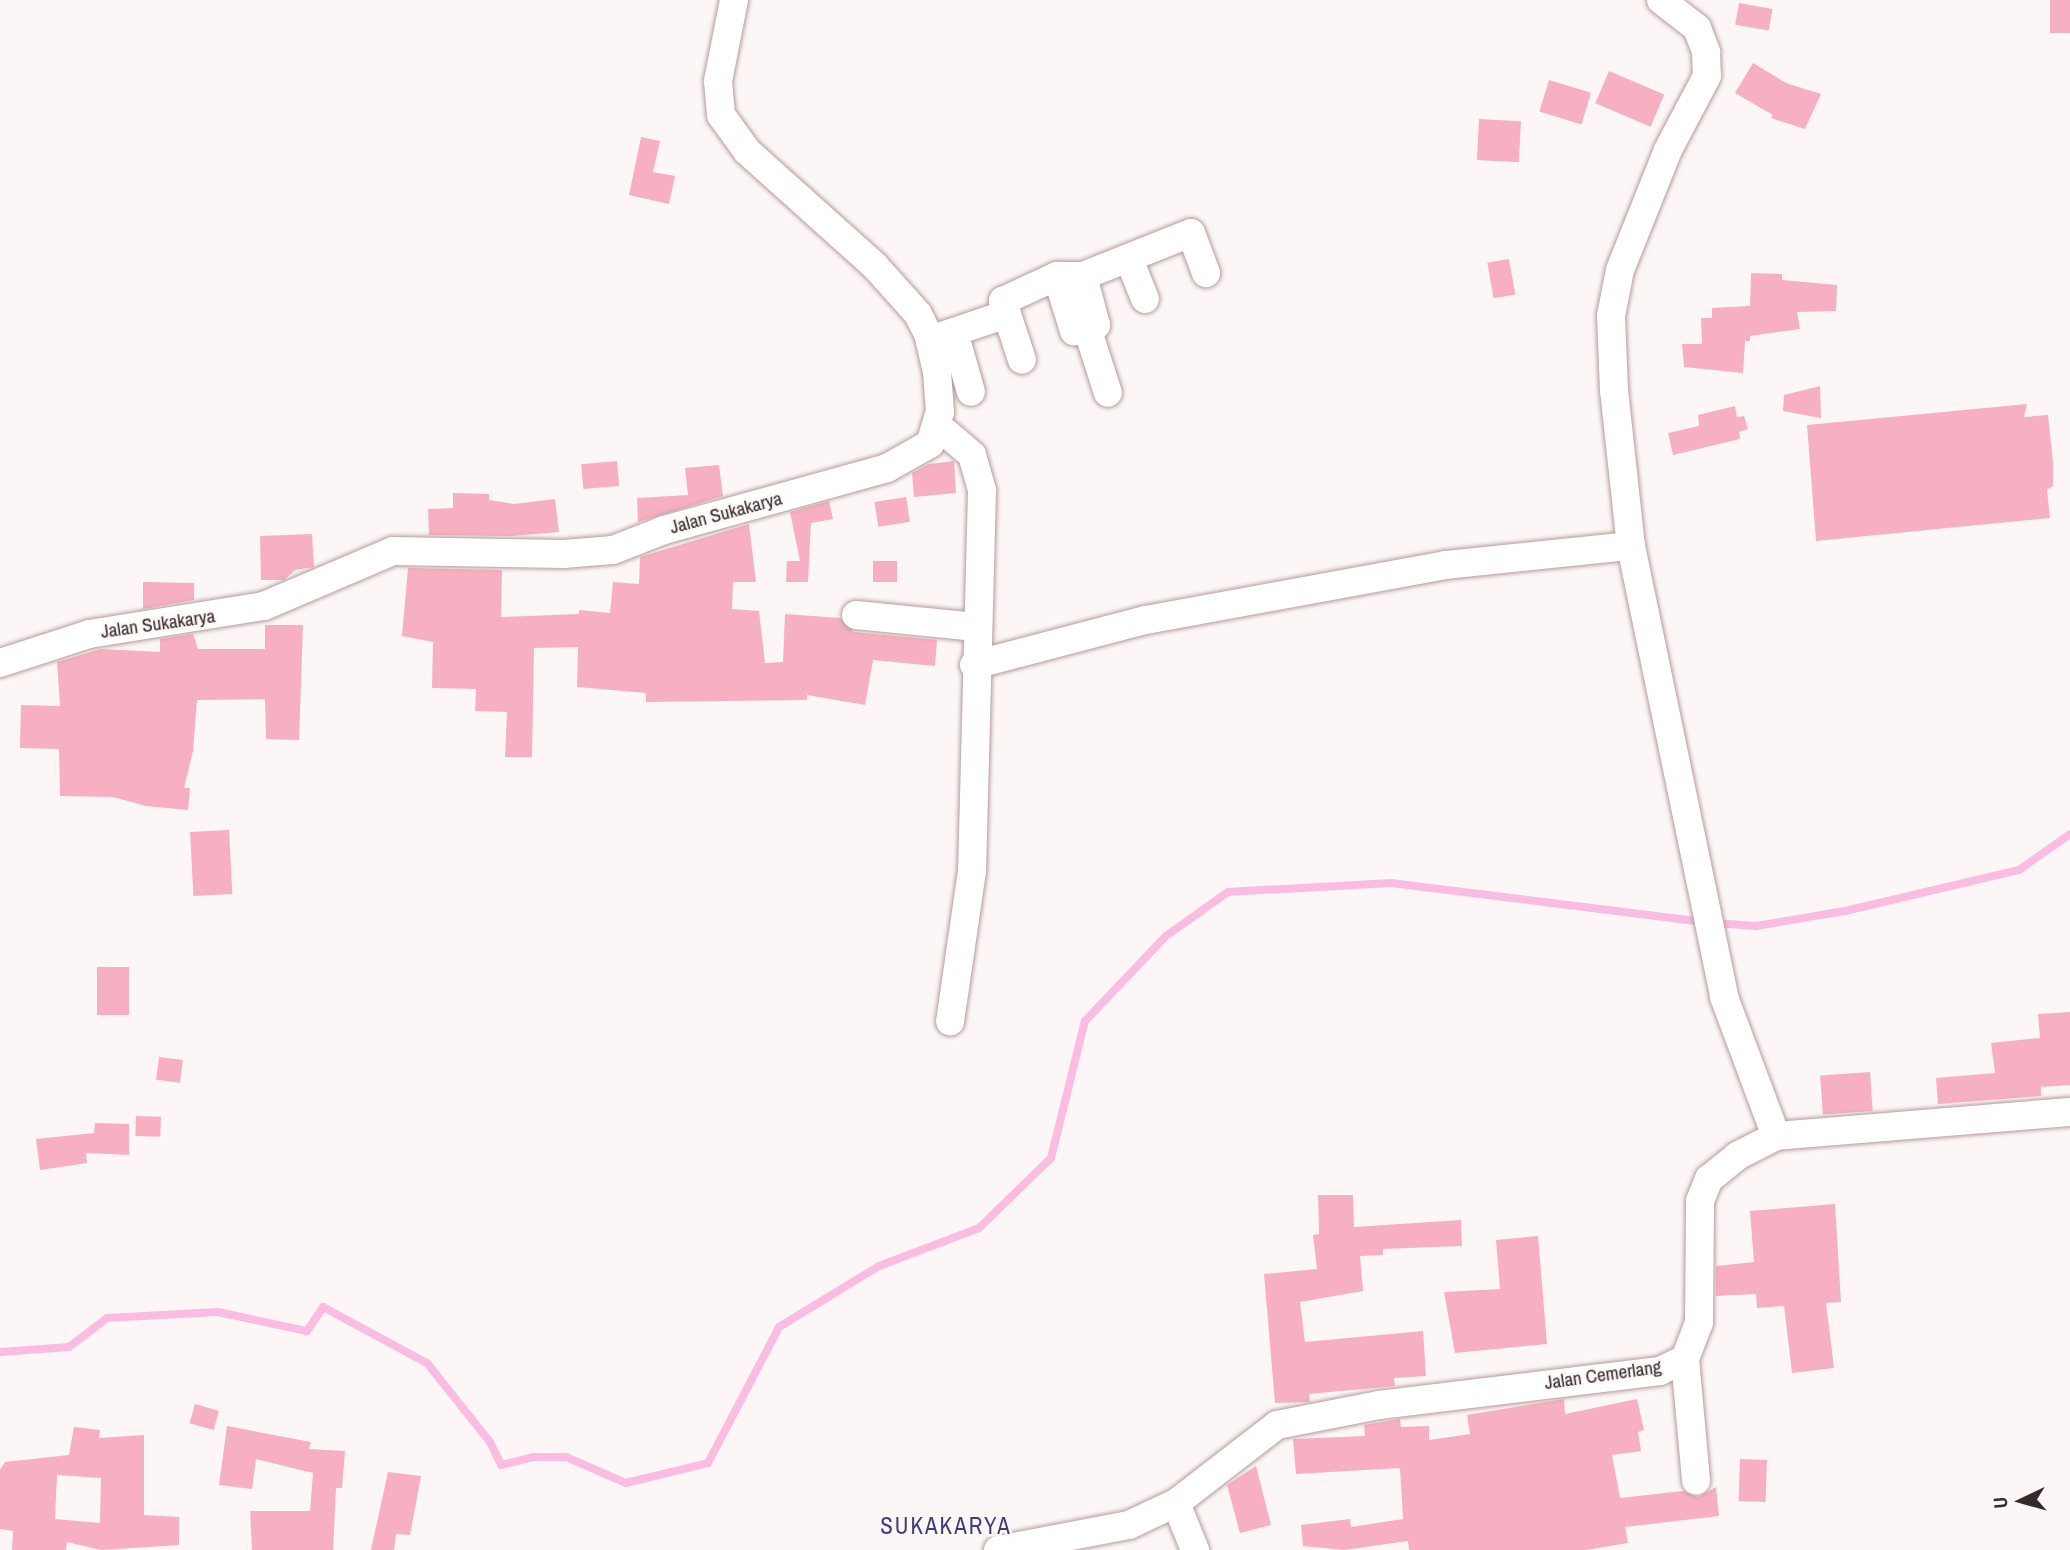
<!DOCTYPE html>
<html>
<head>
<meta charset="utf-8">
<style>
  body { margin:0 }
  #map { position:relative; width:2070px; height:1550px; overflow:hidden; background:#fcf7f6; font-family:"Archivo Narrow",sans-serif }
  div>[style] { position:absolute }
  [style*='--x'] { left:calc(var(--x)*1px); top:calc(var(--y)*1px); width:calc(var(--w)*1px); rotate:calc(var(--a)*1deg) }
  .stream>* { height:8px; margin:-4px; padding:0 4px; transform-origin:4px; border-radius:4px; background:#fbbce2 }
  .building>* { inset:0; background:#f7afc2; transform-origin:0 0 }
  .roads { filter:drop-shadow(0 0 2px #b59b9a) drop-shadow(0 0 2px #b59b9a) }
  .minor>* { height:28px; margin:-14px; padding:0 14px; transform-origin:14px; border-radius:14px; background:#fff }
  span { translate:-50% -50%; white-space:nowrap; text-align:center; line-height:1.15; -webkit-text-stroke:5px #fcf7f6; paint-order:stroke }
  .street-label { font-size:19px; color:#352b2b }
  .quarter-label { font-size:23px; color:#403e7a; letter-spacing:2px }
  .north { position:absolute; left:1986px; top:1466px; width:70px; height:70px; -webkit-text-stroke:5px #fcf7f6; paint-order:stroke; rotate:265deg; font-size:19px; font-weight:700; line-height:28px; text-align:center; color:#352b2b }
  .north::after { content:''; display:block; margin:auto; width:24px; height:32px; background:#352b2b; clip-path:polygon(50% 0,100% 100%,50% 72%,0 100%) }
</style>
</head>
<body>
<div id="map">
  <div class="stream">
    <i style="--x:1715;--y:923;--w:41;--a:4.2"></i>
    <i style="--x:1756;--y:926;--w:90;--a:-9.6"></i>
    <i style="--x:1845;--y:911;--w:179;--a:-13.3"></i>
    <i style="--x:2019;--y:870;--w:62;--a:-35.2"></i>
    <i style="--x:0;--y:1352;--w:69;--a:-4.1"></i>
    <i style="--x:69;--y:1347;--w:48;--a:-37.3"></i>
    <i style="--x:107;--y:1318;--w:111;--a:-3.1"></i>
    <i style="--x:218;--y:1312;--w:91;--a:12.1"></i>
    <i style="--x:307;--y:1331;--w:29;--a:-56"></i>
    <i style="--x:323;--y:1307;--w:118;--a:28.3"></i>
    <i style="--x:427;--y:1363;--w:101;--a:51.4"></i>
    <i style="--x:490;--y:1442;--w:25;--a:64"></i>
    <i style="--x:501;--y:1465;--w:33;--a:-14"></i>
    <i style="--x:533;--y:1457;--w:33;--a:0"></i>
    <i style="--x:566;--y:1457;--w:65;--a:23.4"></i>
    <i style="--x:626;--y:1483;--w:84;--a:-13.7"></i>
    <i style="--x:708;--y:1463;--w:153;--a:-62.4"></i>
    <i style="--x:779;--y:1327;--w:117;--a:-31.4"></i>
    <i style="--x:879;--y:1266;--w:107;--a:-20.8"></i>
    <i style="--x:979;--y:1228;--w:100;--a:-44.2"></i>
    <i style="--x:1051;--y:1158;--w:141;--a:-76.1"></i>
    <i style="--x:1085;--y:1021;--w:117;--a:-46.4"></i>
    <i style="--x:1166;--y:936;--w:76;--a:-35.4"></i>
    <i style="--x:1228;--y:892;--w:163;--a:-3.2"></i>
    <i style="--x:1391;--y:883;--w:313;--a:7.1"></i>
  </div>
  <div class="building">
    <i style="left:2050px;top:0;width:20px;height:33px"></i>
    <i style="left:1739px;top:3px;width:34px;height:22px;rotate:10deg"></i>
    <i style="clip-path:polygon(1753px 63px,1786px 83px,1821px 94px,1805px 129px,1771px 118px,1773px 115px,1735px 93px)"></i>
    <i style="left:1609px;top:71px;width:60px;height:35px;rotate:23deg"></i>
    <i style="left:1549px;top:80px;width:44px;height:33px;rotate:17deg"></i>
    <i style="left:1479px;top:119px;width:42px;height:41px;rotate:3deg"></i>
    <i style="clip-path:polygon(641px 137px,660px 141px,653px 172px,675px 176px,669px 204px,629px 195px)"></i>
    <i style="left:1509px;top:259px;width:36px;height:22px;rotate:80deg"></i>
    <i style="clip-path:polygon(1751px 273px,1782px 274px,1782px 280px,1837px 285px,1836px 311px,1797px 312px,1800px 329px,1750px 336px,1750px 341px,1745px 341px,1743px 373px,1684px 367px,1682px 344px,1702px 344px,1701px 318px,1712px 318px,1712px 308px,1750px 306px)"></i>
    <i style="clip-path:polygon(1820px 386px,1821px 418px,1783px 411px,1784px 395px)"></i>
    <i style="clip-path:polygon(2027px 404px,2024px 417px,2048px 415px,2053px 463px,2053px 486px,2047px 490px,2050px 518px,1816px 541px,1807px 425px)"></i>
    <i style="clip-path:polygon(1735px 406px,1737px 417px,1744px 416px,1748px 429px,1739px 432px,1740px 439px,1673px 455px,1668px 433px,1699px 426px,1698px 415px)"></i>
    <i style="left:617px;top:461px;width:25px;height:36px;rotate:85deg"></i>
    <i style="clip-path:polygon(954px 461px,956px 493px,914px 497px,912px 473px,929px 464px)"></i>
    <i style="clip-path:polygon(719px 465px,723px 496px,638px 522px,637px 498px,688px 495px,685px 468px)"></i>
    <i style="clip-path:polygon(453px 493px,489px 494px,489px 500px,514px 504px,555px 499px,559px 532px,512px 536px,429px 535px,428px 509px,453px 508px)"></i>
    <i style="left:906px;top:497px;width:25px;height:32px;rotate:81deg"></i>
    <i style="clip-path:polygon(829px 501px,833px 519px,811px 523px,808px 582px,786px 582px,787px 561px,800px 561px,790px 512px)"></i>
    <i style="clip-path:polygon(749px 524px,756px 582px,733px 582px,732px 609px,759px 611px,765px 663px,783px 662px,785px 614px,840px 618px,854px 632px,937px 640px,935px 666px,873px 660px,865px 705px,807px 695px,807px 700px,646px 702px,646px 693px,577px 687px,578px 647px,534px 648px,532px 757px,505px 757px,507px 712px,475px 711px,476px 689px,432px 688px,433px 642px,402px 636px,408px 568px,502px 570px,501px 617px,579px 614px,579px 610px,610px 613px,613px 582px,639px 584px,640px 557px)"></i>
    <i style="clip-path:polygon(312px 534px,314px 567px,295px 570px,284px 580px,261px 580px,260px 536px)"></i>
    <i style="left:873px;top:561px;width:24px;height:21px"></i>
    <i style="clip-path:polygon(143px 582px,194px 583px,194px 600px,143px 609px)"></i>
    <i style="clip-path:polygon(265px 625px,303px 625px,299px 740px,266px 739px,265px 699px,197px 700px,193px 751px,184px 788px,190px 788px,188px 810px,146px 806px,113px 797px,60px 796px,59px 749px,20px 748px,21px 705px,60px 706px,57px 662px,101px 649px,160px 652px,160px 639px,193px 634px,198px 649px,265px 649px)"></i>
    <i style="left:229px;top:830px;width:64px;height:39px;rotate:87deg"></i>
    <i style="left:97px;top:967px;width:32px;height:48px"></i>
    <i style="clip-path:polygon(2070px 1012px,2070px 1085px,2041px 1087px,2041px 1096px,1938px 1104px,1936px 1078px,1995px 1073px,1991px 1043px,2040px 1038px,2038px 1014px)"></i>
    <i style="left:159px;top:1057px;width:24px;height:23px;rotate:7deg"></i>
    <i style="left:1870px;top:1072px;width:39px;height:50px;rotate:86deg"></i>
    <i style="left:136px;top:1116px;width:25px;height:20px;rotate:2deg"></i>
    <i style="clip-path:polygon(95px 1123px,129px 1124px,129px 1155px,86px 1153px,87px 1163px,40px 1170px,36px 1139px,94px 1133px)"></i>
    <i style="clip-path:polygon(1318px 1195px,1353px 1195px,1354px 1227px,1461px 1220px,1462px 1246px,1383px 1249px,1383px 1255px,1360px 1256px,1363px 1291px,1300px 1302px,1305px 1342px,1423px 1331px,1426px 1376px,1394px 1378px,1395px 1386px,1309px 1394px,1310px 1402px,1275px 1403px,1264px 1274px,1317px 1269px,1313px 1235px,1319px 1234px)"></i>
    <i style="clip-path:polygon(1835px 1204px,1841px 1302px,1826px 1303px,1834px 1368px,1792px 1373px,1784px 1306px,1757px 1308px,1756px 1294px,1716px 1296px,1716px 1266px,1754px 1262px,1750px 1211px)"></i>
    <i style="clip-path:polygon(1538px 1236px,1547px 1344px,1455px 1353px,1444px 1292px,1500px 1289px,1496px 1240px)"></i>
    <i style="clip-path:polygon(1564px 1399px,1565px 1414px,1637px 1399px,1644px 1430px,1638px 1432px,1641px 1451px,1612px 1455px,1620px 1498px,1683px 1491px,1698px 1497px,1716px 1487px,1719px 1516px,1625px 1527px,1628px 1543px,1586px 1550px,1409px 1550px,1408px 1541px,1344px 1550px,1303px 1546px,1301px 1525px,1350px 1519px,1351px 1527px,1403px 1519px,1400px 1468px,1296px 1474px,1293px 1439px,1365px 1436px,1364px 1425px,1400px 1419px,1401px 1427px,1429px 1426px,1429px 1440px,1470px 1434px,1467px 1415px)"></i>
    <i style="left:195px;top:1404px;width:25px;height:20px;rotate:16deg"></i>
    <i style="clip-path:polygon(227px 1426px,311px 1442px,309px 1449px,345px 1451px,342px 1488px,336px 1488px,333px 1550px,252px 1550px,250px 1511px,310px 1511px,313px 1473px,256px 1459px,252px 1489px,219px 1485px)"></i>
    <i style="clip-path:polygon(evenodd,74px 1427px,100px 1430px,99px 1438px,144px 1435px,144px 1515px,179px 1517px,179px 1545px,101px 1550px,67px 1542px,66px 1550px,12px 1550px,13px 1531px,0 1529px,0 1470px,5px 1462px,69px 1455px,74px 1427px,57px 1475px,101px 1478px,100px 1523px,55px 1519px,57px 1475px)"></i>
    <i style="left:1740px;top:1459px;width:27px;height:42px;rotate:2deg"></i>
    <i style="clip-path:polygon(1256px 1466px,1271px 1525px,1240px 1533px,1227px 1485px)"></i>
    <i style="clip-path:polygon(388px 1472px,421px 1476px,410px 1535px,396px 1534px,394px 1550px,371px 1550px)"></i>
  </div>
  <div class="roads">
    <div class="minor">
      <i style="--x:1661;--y:0;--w:46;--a:37.9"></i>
      <i style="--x:1697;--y:28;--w:26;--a:69"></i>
      <i style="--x:1706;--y:52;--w:24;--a:88"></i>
      <i style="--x:1707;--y:76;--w:84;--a:117.8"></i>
      <i style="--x:1668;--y:150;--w:129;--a:111.8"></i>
      <i style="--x:1620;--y:270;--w:47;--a:101.1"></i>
      <i style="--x:1611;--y:316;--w:74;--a:87.7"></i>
      <i style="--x:1614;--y:390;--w:157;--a:83.8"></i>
      <i style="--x:1631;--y:546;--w:460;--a:78.3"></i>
      <i style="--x:1724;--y:997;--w:148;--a:69.5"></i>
      <i style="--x:1129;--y:259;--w:43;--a:68.2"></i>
      <i style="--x:1057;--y:276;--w:58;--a:72.8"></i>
      <i style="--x:1074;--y:331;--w:23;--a:-15"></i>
      <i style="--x:1096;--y:325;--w:51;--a:-104.9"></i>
      <i style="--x:1007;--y:314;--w:48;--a:71.9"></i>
      <i style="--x:1087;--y:328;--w:68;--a:72.1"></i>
      <i style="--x:954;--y:332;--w:62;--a:74.2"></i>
      <i style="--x:930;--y:340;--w:81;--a:-18.7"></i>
      <i style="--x:1007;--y:314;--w:14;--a:-107"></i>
      <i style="--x:1003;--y:301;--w:60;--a:-24.8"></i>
      <i style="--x:1057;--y:276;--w:26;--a:0"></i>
      <i style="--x:1083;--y:276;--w:116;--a:-21.7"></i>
      <i style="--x:1191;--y:233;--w:43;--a:69.4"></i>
      <i style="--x:938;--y:426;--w:45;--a:40.5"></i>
      <i style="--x:972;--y:455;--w:37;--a:74"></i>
      <i style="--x:982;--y:491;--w:380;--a:91.5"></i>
      <i style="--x:972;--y:871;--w:152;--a:98.3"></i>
      <i style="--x:856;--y:615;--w:121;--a:5.7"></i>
      <i style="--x:0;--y:663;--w:94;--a:-18"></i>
      <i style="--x:89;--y:634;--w:177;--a:-9.1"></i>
      <i style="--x:264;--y:606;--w:140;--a:-23.1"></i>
      <i style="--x:393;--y:551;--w:170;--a:1"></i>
      <i style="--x:563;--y:554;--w:50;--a:-4.6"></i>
      <i style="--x:613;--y:550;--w:55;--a:-21.4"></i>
      <i style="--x:664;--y:530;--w:231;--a:-15.5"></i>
      <i style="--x:887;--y:468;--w:49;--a:-29.2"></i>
      <i style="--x:930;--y:444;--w:34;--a:-73"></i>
      <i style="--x:940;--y:412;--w:40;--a:-94.3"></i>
      <i style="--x:937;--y:372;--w:37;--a:-103"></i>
      <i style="--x:929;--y:336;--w:25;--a:-117"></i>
      <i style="--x:918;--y:314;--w:64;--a:-131.9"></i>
      <i style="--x:875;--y:266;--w:172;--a:-138.1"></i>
      <i style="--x:747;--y:151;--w:44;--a:-125.8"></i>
      <i style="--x:721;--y:115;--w:34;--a:-95"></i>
      <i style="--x:718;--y:81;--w:83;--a:-78.8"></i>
      <i style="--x:974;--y:665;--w:178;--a:-14.7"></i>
      <i style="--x:1146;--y:620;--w:305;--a:-10.4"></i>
      <i style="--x:1446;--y:565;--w:186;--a:-5.9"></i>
      <i style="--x:1685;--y:1359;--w:122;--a:84.8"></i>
      <i style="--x:1176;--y:1503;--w:51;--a:68"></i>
      <i style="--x:998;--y:1550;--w:133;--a:-10.8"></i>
      <i style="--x:1129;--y:1525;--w:52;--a:-25.1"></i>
      <i style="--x:1176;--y:1503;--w:128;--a:-37.7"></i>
      <i style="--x:1277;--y:1425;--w:104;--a:-11.1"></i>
      <i style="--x:1379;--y:1405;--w:283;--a:-6.9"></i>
      <i style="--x:1660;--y:1371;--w:28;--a:-26"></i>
      <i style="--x:1685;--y:1359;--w:39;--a:-69"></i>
      <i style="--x:1699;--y:1323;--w:122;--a:-89.5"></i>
      <i style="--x:1700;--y:1201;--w:24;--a:-68"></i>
      <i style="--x:1709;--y:1179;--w:36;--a:-39"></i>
      <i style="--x:1737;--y:1156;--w:44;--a:-27.1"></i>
      <i style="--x:1776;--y:1136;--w:295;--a:-4.7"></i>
    </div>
  </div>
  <div class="street-label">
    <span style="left:726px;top:513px;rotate:-15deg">Jalan Sukakarya</span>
    <span style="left:158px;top:624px;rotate:-8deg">Jalan Sukakarya</span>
    <span style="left:1603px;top:1375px;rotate:-8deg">Jalan Cemerlang</span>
  </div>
  <div class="quarter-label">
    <span style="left:946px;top:1526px">SUKAKARYA</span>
  </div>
  <div class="north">U</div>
</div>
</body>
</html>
